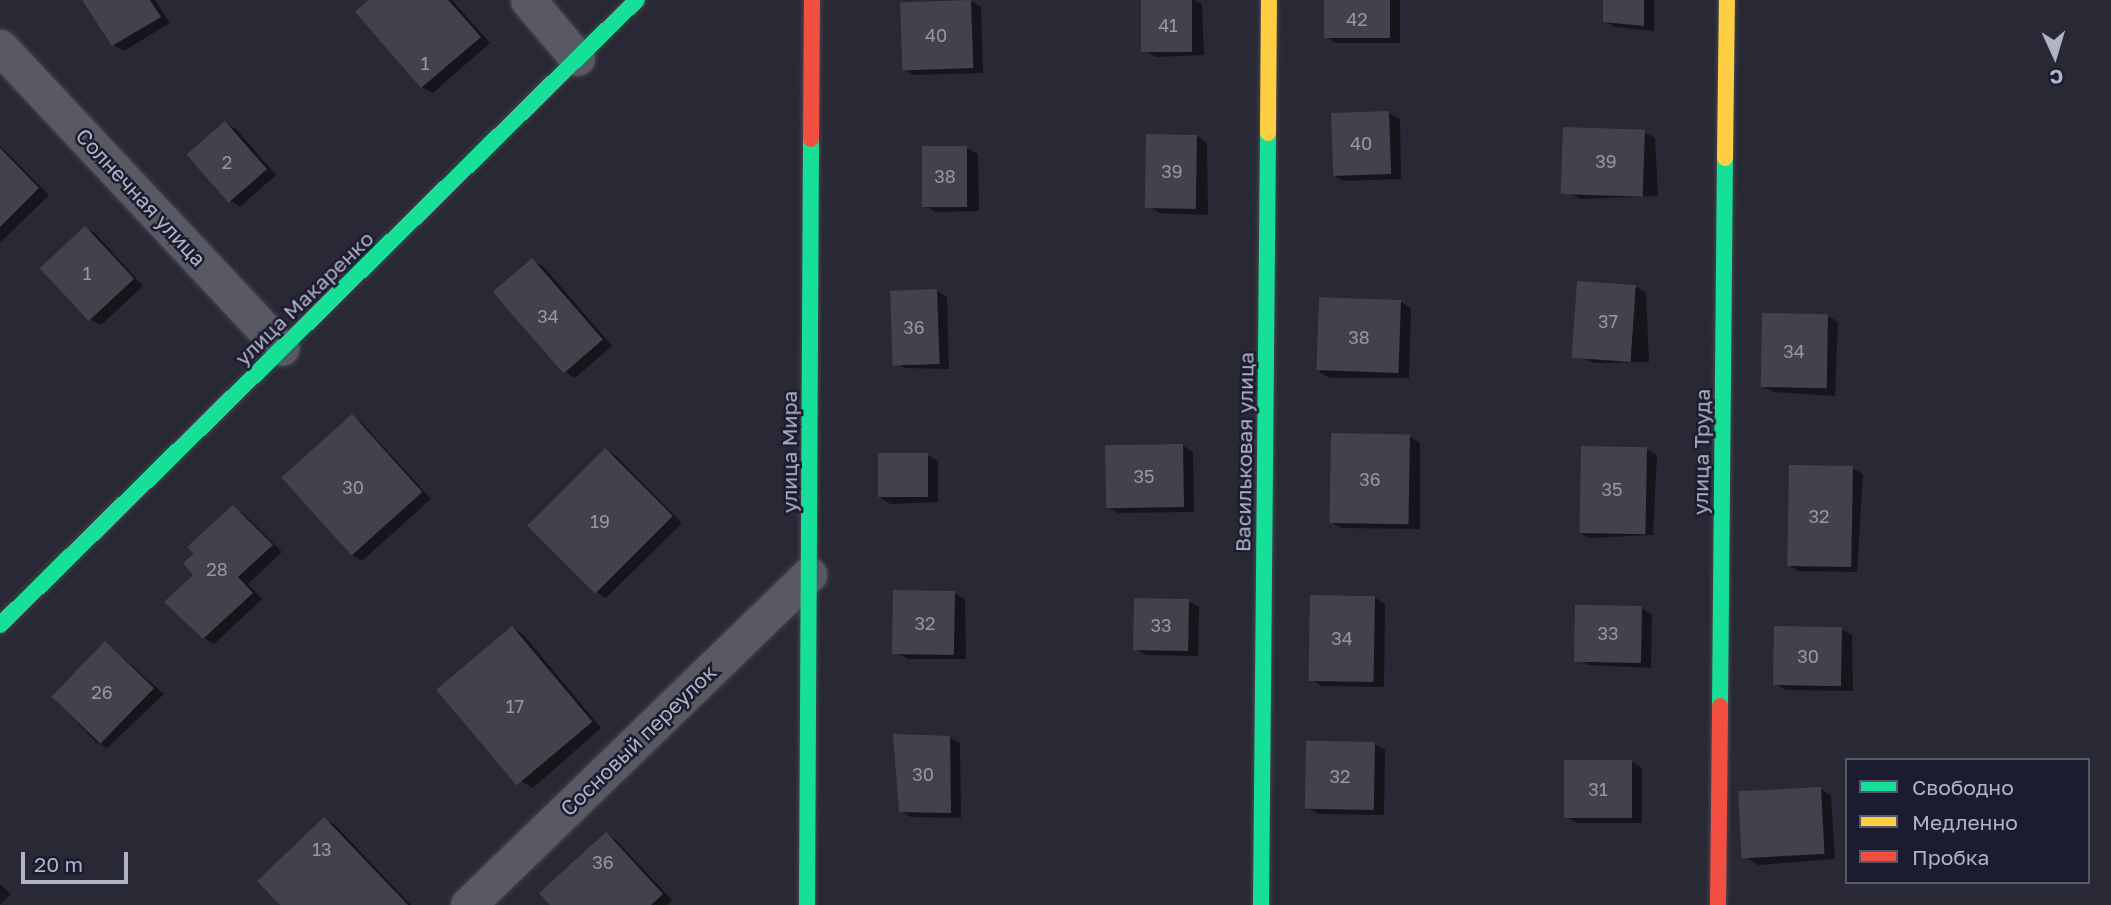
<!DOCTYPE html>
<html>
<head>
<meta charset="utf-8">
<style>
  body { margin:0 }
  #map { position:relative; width:2111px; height:905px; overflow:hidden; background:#292935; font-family:"Golos Text",sans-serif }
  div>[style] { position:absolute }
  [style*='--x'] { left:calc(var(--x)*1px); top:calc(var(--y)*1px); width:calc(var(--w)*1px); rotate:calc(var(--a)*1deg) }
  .shadow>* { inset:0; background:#0007 }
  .building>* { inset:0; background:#42424c; transform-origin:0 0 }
  .roads { filter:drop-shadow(0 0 2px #45454f) drop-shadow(0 0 2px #45454f) }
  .street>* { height:35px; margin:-17.5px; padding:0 17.5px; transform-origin:17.5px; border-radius:17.5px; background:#595964 }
  .fast>* { height:16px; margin:-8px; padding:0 8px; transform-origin:8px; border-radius:8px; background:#16e098 }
  .slow>* { height:16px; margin:-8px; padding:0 8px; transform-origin:8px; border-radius:8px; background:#ffcf43 }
  .jam>* { height:16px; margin:-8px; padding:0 8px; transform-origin:8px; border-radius:8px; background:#f24e42 }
  span { translate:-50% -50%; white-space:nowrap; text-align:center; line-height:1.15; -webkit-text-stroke:5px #1c1c30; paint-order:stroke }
  .number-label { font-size:18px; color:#9696a8 }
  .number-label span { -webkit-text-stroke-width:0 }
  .street-label { font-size:21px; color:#b2b2c7 }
  .legend { position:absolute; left:1845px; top:758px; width:245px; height:126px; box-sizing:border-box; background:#1c1c30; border:2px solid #58586c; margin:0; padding:9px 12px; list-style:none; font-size:21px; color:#b2b2c7 }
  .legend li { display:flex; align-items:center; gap:14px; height:35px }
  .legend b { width:35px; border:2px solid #58586c }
  .north { position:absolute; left:2020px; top:21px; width:70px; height:70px; -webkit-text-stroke:5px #1c1c30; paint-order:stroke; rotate:176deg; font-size:19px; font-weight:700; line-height:28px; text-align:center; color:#b2b2c7 }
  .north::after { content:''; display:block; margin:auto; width:24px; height:32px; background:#b2b2c7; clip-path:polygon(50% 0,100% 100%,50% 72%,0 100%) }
  .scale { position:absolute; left:21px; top:852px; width:107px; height:32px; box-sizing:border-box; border:4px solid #b2b2c7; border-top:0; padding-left:9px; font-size:21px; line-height:24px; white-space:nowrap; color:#b2b2c7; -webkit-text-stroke:5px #1c1c30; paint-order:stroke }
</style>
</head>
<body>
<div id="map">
  <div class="shadow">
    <i style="clip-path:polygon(84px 0,155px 0,170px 23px,124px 51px,113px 45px)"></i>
    <i style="clip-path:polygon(371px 0,452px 0,490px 43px,433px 93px,422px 87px,357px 12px)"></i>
    <i style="clip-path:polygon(1143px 0,1195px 0,1202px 4px,1204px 55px,1156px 57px,1146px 51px)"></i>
    <i style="clip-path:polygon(1326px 0,1400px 0,1400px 43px,1336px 43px,1326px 37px)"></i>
    <i style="clip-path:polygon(1604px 0,1654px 0,1654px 31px,1615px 27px,1604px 21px)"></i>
    <i style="clip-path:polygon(971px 1px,981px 7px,983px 73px,913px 75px,903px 69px)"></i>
    <i style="clip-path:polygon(1389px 113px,1400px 119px,1401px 179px,1343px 181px,1333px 175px)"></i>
    <i style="clip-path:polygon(225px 123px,236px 129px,276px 175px,240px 207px,229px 200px)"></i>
    <i style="clip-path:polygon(1644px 132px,1655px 138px,1658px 196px,1580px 199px,1570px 193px)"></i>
    <i style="clip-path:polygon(1197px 136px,1207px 143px,1208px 215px,1160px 213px,1150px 207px)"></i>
    <i style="clip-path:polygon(0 146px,49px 195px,1px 242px,0 241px)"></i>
    <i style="clip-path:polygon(967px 148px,978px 154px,979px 211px,936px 212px,925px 206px)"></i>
    <i style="clip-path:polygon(85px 228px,96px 234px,143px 286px,101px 325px,90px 319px)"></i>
    <i style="clip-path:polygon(532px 260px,543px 266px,612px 346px,575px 378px,565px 372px,496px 292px)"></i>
    <i style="clip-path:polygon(1636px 287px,1646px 293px,1649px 362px,1593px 363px,1582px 357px)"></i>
    <i style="clip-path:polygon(937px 291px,947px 297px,949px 369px,904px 368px,894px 362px)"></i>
    <i style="clip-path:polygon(1401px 302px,1411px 308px,1409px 378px,1330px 378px,1319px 372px)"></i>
    <i style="clip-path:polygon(1828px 316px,1838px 322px,1835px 396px,1773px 392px,1762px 386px)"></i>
    <i style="clip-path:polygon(352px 417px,362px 423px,431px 499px,362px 561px,351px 554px)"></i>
    <i style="clip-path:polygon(1410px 437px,1420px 443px,1420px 529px,1341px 528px,1330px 522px)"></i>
    <i style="clip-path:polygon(1182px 445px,1193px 452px,1194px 512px,1118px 513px,1107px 507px)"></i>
    <i style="clip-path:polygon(1646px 449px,1657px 455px,1653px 535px,1589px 538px,1578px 532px)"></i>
    <i style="clip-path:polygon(605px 450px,616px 456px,682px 523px,606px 598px,596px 592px)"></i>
    <i style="clip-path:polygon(928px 455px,938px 461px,938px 502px,891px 504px,880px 498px)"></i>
    <i style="clip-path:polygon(1852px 468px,1863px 474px,1857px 572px,1798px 571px,1788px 565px)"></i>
    <i style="clip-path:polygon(233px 507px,244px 514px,282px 552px,248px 584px,262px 599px,214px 644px,204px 638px,195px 575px,197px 554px)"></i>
    <i style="clip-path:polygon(954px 593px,965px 599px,966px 659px,908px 659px,897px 653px)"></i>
    <i style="clip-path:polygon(1374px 597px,1385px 604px,1384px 687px,1322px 686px,1312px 680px)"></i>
    <i style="clip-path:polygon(1188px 601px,1199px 607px,1198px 656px,1146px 655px,1135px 649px)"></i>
    <i style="clip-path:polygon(1641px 608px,1652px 614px,1651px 668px,1588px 665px,1578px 658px)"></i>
    <i style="clip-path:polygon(512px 628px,523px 634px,601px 728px,533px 788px,522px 782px)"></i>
    <i style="clip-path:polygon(1841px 629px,1852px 635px,1853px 691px,1786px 690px,1776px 684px)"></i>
    <i style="clip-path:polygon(106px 643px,164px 694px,107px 748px,96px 742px,52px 696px)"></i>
    <i style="clip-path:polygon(949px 737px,960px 743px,961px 818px,911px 817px,901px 811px)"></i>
    <i style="clip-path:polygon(1374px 744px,1385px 750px,1384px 815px,1319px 814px,1308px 808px)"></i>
    <i style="clip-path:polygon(1632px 762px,1642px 768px,1642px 823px,1577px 823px,1566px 817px)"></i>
    <i style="clip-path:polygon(1820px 789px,1831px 795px,1835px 859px,1758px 865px,1748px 859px)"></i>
    <i style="clip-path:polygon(324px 819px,335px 825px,411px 905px,282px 905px)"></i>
    <i style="clip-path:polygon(606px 834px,616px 840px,672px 900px,667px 905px,553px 905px)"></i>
    <i style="clip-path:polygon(0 884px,11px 894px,0 905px)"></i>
  </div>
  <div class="building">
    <i style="clip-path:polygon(82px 0,150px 0,161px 17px,112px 46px)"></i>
    <i style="clip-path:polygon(368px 0,448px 0,481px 37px,421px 88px,355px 12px)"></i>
    <i style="left:971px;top:0;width:68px;height:71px;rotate:88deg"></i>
    <i style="left:1141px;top:0;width:51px;height:52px"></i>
    <i style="left:1324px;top:0;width:66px;height:38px"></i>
    <i style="clip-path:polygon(1603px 0,1644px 0,1644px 26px,1603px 22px)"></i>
    <i style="left:1389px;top:111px;width:63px;height:58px;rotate:88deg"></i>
    <i style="left:225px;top:121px;width:64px;height:51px;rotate:49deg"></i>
    <i style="left:1563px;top:127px;width:82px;height:67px;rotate:2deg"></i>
    <i style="left:1146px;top:134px;width:51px;height:74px;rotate:1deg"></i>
    <i style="left:922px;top:146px;width:45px;height:61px"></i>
    <i style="clip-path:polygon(0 148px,39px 188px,0 227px)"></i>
    <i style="left:85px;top:226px;width:72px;height:62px;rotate:47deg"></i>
    <i style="left:532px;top:258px;width:108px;height:52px;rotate:49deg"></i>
    <i style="left:1577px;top:281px;width:59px;height:77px;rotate:4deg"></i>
    <i style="left:937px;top:289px;width:75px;height:47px;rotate:88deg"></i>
    <i style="left:1401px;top:300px;width:73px;height:82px;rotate:92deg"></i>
    <i style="left:1762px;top:313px;width:66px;height:74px;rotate:1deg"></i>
    <i style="left:352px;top:414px;width:105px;height:95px;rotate:48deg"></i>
    <i style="left:1331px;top:433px;width:79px;height:90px;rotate:1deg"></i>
    <i style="left:1183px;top:444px;width:63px;height:78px;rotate:89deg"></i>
    <i style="left:1581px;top:446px;width:66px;height:87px;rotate:1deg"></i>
    <i style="left:605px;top:448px;width:96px;height:110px;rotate:45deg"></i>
    <i style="left:928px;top:453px;width:44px;height:50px;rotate:90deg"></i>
    <i style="left:1789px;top:465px;width:64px;height:101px;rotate:1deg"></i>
    <i style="clip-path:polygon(233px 505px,273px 545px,238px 577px,253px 593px,203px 639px,164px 602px,193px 575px,183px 563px,194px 554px,187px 547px)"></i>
    <i style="left:893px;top:590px;width:62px;height:64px;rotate:1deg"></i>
    <i style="left:1310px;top:595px;width:65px;height:86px;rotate:1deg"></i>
    <i style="left:1134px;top:598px;width:55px;height:52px;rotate:1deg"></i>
    <i style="left:1642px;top:606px;width:57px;height:67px;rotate:91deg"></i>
    <i style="left:512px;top:626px;width:125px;height:99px;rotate:50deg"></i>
    <i style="left:1774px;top:626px;width:68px;height:59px;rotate:1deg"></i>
    <i style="left:105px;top:641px;width:68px;height:77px;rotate:44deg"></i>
    <i style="clip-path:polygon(893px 734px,950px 736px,951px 813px,899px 812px)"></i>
    <i style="left:1375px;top:742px;width:68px;height:69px;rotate:91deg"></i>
    <i style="left:1564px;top:760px;width:68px;height:58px"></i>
    <i style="left:1821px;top:787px;width:67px;height:83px;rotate:87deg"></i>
    <i style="clip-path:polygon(324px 817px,408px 905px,280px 905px,257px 881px)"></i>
    <i style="clip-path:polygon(606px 832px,663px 894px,651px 905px,550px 905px,539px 893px)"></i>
  </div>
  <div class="roads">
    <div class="street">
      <i style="--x:528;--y:0;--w:76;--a:49.8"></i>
      <i style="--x:0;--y:47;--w:412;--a:46.9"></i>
      <i style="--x:468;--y:905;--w:475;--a:-44.1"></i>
    </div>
    <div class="fast">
      <i style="--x:0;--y:625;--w:892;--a:-44.46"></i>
      <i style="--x:1720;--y:706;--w:548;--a:-89.48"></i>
      <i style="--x:807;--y:905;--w:766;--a:-89.7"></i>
      <i style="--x:1261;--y:905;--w:772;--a:-89.48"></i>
    </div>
    <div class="slow">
      <i style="--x:1268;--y:133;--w:133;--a:-89.6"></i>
      <i style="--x:1725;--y:158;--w:158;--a:-89.3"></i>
    </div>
    <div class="jam">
      <i style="--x:811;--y:139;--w:139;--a:-89.6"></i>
      <i style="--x:1718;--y:905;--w:199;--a:-89.4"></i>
    </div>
  </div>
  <div class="number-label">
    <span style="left:1357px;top:19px">42</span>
    <span style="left:1168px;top:25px">41</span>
    <span style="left:936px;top:35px">40</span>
    <span style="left:425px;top:63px">1</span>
    <span style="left:1361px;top:143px">40</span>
    <span style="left:1606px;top:161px">39</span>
    <span style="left:227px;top:162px">2</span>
    <span style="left:1172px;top:171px">39</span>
    <span style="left:945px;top:176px">38</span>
    <span style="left:87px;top:273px">1</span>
    <span style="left:548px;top:316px">34</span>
    <span style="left:1608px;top:321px">37</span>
    <span style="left:914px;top:327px">36</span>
    <span style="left:1359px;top:337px">38</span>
    <span style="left:1794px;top:351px">34</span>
    <span style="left:1144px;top:476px">35</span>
    <span style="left:1370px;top:479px">36</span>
    <span style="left:353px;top:487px">30</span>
    <span style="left:1612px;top:489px">35</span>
    <span style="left:1819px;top:516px">32</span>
    <span style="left:600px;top:521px">19</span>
    <span style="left:217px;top:569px">28</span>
    <span style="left:925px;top:623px">32</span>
    <span style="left:1161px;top:625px">33</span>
    <span style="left:1608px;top:633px">33</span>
    <span style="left:1342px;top:638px">34</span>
    <span style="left:1808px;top:656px">30</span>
    <span style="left:102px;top:692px">26</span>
    <span style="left:515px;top:706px">17</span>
    <span style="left:923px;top:774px">30</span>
    <span style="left:1340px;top:776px">32</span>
    <span style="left:1598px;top:789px">31</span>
    <span style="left:322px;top:849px">13</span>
    <span style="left:603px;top:862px">36</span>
  </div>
  <div class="street-label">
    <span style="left:141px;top:197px;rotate:47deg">Солнечная улица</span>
    <span style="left:304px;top:298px;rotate:-44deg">улица Макаренко</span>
    <span style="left:789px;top:452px;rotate:-90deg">улица Мира</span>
    <span style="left:1244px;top:452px;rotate:-89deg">Васильковая улица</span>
    <span style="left:1701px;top:452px;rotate:-89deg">улица Труда</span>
    <span style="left:638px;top:740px;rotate:-44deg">Сосновый переулок</span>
  </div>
  <ul class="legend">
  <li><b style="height:9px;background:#16e098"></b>Свободно</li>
  <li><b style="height:9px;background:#ffcf43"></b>Медленно</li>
  <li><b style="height:9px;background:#f24e42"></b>Пробка</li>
  </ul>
  <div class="north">С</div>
  <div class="scale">20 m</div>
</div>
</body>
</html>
